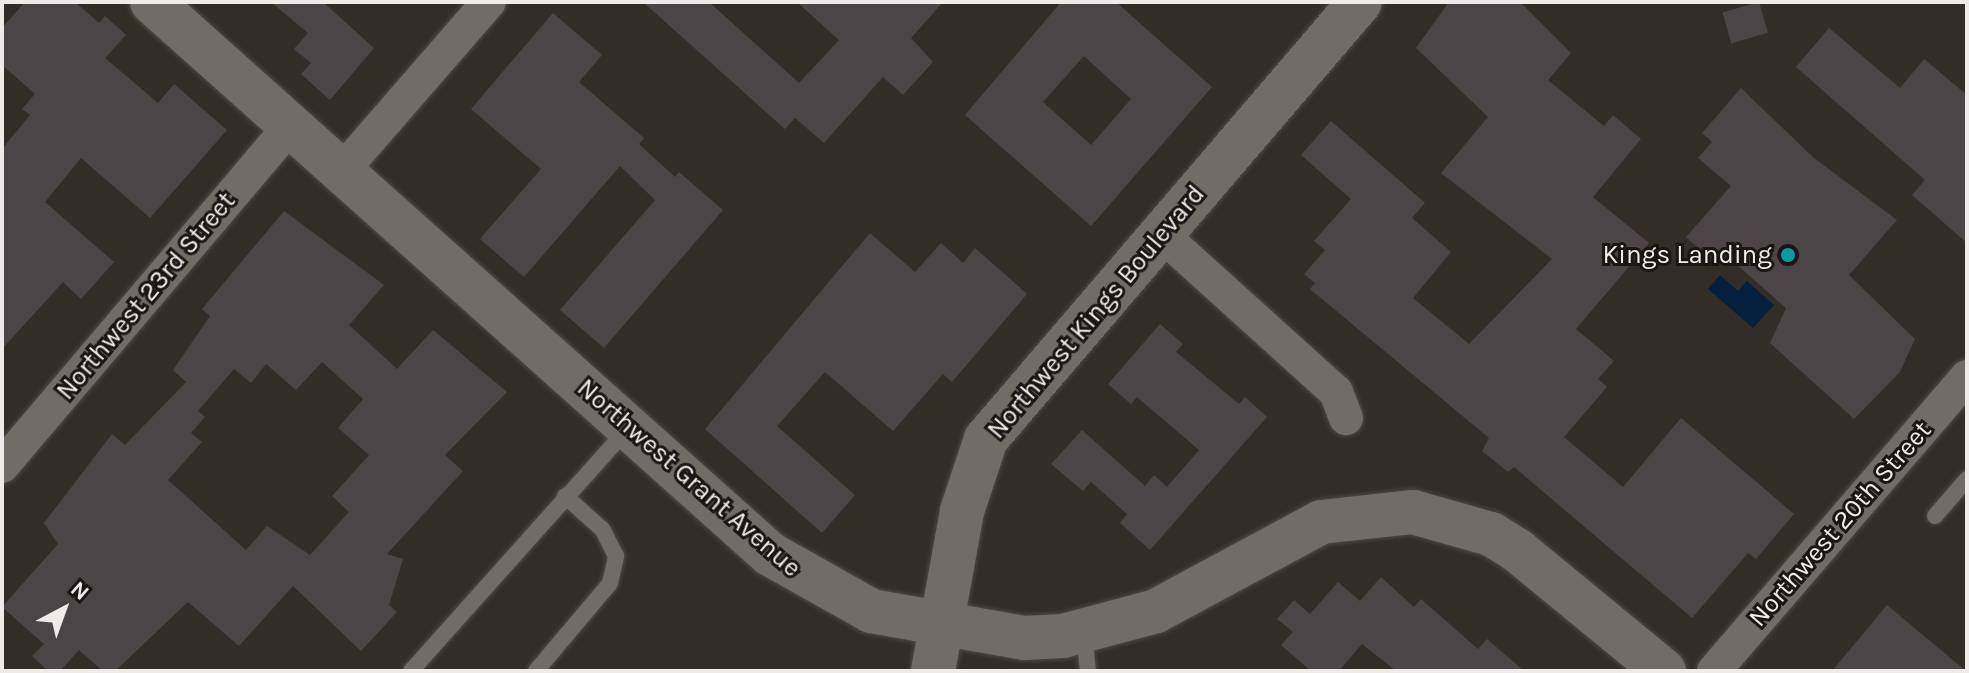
<!DOCTYPE html>
<html>
<head>
<meta charset="utf-8">
<style>
  body { margin:0 }
  #map { position:relative; width:1969px; height:673px; overflow:hidden; background:#332d28; font-family:Karla,sans-serif }
  div>[style] { position:absolute }
  [style*='--x'] { left:calc(var(--x)*1px); top:calc(var(--y)*1px); width:calc(var(--w)*1px); rotate:calc(var(--a)*1deg) }
  .water>* { inset:0; background:#051f3e }
  .building>* { inset:0; background:#4d4448; transform-origin:0 0 }
  .roads { filter:drop-shadow(0 0 2px #4e4845) drop-shadow(0 0 2px #4e4845) }
  .lane>* { height:16px; margin:-8px; padding:0 8px; transform-origin:8px; border-radius:8px; background:#736c66 }
  .street>* { height:34px; margin:-17px; padding:0 17px; transform-origin:17px; border-radius:17px; background:#736c66 }
  .secondary>* { height:44px; margin:-22px; padding:0 22px; transform-origin:22px; border-radius:22px; background:#736c66 }
  .dots>* { width:22px; height:22px; translate:-50% -50%; box-sizing:border-box; border:4px solid #191614; border-radius:50% }
  span { translate:-50% -50%; white-space:nowrap; text-align:center; line-height:1.15; -webkit-text-stroke:6px #191614; paint-order:stroke }
  .poi-label { font-size:26px; color:#f0ebe8 }
  .right { translate:-100% -50%; text-align:right }
  .street-label { font-size:26px; color:#f0ebe8 }
  .frame { position:absolute; inset:0; border:4px solid #f0ebe8; pointer-events:none }
  .north { position:absolute; left:24px; top:569px; width:80px; height:80px; -webkit-text-stroke:6px #191614; paint-order:stroke; rotate:41deg; font-size:22px; font-weight:700; line-height:32px; text-align:center; color:#f0ebe8 }
  .north::after { content:''; display:block; margin:auto; width:28px; height:36px; background:#f0ebe8; clip-path:polygon(50% 0,100% 100%,50% 72%,0 100%) }
</style>
</head>
<body>
<div id="map">
  <div class="water">
    <i style="clip-path:polygon(1720px 275px,1738px 291px,1747px 281px,1774px 305px,1753px 328px,1708px 289px)"></i>
  </div>
  <div class="building">
    <i style="clip-path:polygon(25px 2px,75px 2px,99px 23px,105px 16px,126px 35px,105px 58px,158px 103px,174px 84px,227px 130px,150px 218px,81px 158px,45px 202px,114px 262px,81px 299px,63px 282px,2px 349px,2px 149px,30px 115px,22px 109px,35px 94px,2px 65px,2px 28px)"></i>
    <i style="clip-path:polygon(271px 2px,323px 2px,374px 48px,330px 100px,301px 74px,311px 63px,294px 49px,308px 33px)"></i>
    <i style="clip-path:polygon(643px 2px,709px 2px,799px 83px,839px 40px,797px 2px,943px 2px,911px 38px,933px 62px,903px 95px,883px 77px,824px 143px,795px 118px,785px 129px)"></i>
    <i style="clip-path:polygon(evenodd,1061px 2px,1116px 2px,1212px 87px,1091px 226px,965px 115px,1061px 2px,1084px 56px,1131px 99px,1091px 145px,1043px 102px,1084px 56px)"></i>
    <i style="clip-path:polygon(1449px 2px,1520px 2px,1571px 53px,1548px 80px,1604px 126px,1613px 115px,1641px 139px,1593px 197px,1649px 243px,1576px 329px,1614px 361px,1598px 379px,1607px 387px,1564px 437px,1623px 487px,1681px 418px,1794px 514px,1756px 559px,1748px 553px,1692px 618px,1514px 467px,1508px 472px,1482px 451px,1489px 438px,1310px 289px,1315px 283px,1304px 274px,1325px 250px,1314px 241px,1351px 199px,1301px 155px,1331px 121px,1425px 203px,1412px 218px,1451px 252px,1413px 298px,1469px 344px,1552px 259px,1441px 173px,1488px 117px,1416px 48px)"></i>
    <i style="left:1759px;top:2px;width:32px;height:38px;rotate:74deg"></i>
    <i style="clip-path:polygon(553px 13px,602px 55px,579px 82px,644px 138px,639px 144px,675px 177px,679px 172px,723px 210px,604px 348px,560px 310px,655px 200px,620px 166px,524px 277px,480px 239px,541px 169px,471px 109px)"></i>
    <i style="clip-path:polygon(1829px 28px,1900px 88px,1924px 59px,1967px 95px,1967px 243px,1912px 195px,1925px 180px,1796px 67px)"></i>
    <i style="clip-path:polygon(1741px 88px,1814px 158px,1897px 220px,1849px 275px,1915px 339px,1900px 372px,1854px 419px,1770px 343px,1786px 308px,1736px 264px,1717px 264px,1686px 237px,1731px 186px,1698px 158px,1712px 142px,1702px 133px)"></i>
    <i style="clip-path:polygon(evenodd,284px 211px,384px 285px,349px 325px,397px 369px,433px 330px,507px 392px,445px 455px,463px 471px,387px 554px,403px 559px,389px 605px,397px 612px,361px 651px,293px 586px,239px 646px,188px 602px,115px 671px,103px 671px,79px 650px,60px 671px,48px 671px,32px 656px,44px 644px,2px 607px,58px 544px,44px 523px,112px 434px,125px 445px,186px 382px,173px 370px,210px 316px,202px 309px,284px 211px,322px 362px,363px 399px,338px 428px,369px 455px,332px 496px,349px 512px,310px 555px,267px 526px,246px 550px,168px 480px,202px 442px,191px 433px,205px 417px,198px 411px,234px 369px,251px 383px,266px 364px,296px 390px,322px 362px)"></i>
    <i style="clip-path:polygon(870px 233px,915px 272px,941px 243px,963px 263px,975px 248px,1027px 294px,952px 382px,943px 374px,893px 431px,825px 372px,777px 426px,855px 495px,822px 533px,705px 429px)"></i>
    <i style="clip-path:polygon(1160px 324px,1183px 344px,1176px 352px,1239px 404px,1245px 397px,1267px 417px,1150px 550px,1120px 523px,1127px 514px,1091px 482px,1083px 491px,1051px 464px,1082px 430px,1145px 486px,1154px 475px,1167px 487px,1199px 450px,1137px 397px,1131px 404px,1108px 384px)"></i>
    <i style="clip-path:polygon(1381px 577px,1414px 607px,1421px 599px,1478px 649px,1487px 639px,1524px 671px,1396px 671px,1362px 644px,1339px 671px,1311px 671px,1281px 645px,1293px 632px,1277px 619px,1294px 600px,1310px 614px,1338px 582px,1360px 601px)"></i>
    <i style="clip-path:polygon(1887px 605px,1966px 671px,1832px 671px)"></i>
  </div>
  <div class="roads">
    <div class="lane">
      <i style="--x:1935;--y:516;--w:49;--a:-49.1"></i>
      <i style="--x:1084;--y:633;--w:38;--a:84"></i>
      <i style="--x:411;--y:671;--w:326;--a:-48.2"></i>
      <i style="--x:536;--y:671;--w:115;--a:-49.9"></i>
      <i style="--x:610;--y:583;--w:28;--a:-77"></i>
      <i style="--x:616;--y:556;--w:29;--a:-117"></i>
      <i style="--x:603;--y:530;--w:51;--a:-138.2"></i>
    </div>
    <div class="street">
      <i style="--x:341;--y:172;--w:225;--a:-49"></i>
      <i style="--x:1161;--y:234;--w:236;--a:42.1"></i>
      <i style="--x:1336;--y:392;--w:28;--a:69"></i>
      <i style="--x:2;--y:466;--w:446;--a:-49.7"></i>
      <i style="--x:1714;--y:671;--w:388;--a:-49.3"></i>
    </div>
    <div class="secondary">
      <i style="--x:152;--y:2;--w:829;--a:41.77"></i>
      <i style="--x:770;--y:554;--w:116;--a:29.4"></i>
      <i style="--x:871;--y:611;--w:155;--a:10"></i>
      <i style="--x:1024;--y:638;--w:39;--a:-3"></i>
      <i style="--x:1063;--y:636;--w:96;--a:-15"></i>
      <i style="--x:1156;--y:611;--w:187;--a:-28.3"></i>
      <i style="--x:1321;--y:522;--w:93;--a:-6.2"></i>
      <i style="--x:1413;--y:512;--w:81;--a:15.8"></i>
      <i style="--x:1491;--y:534;--w:32;--a:32"></i>
      <i style="--x:1518;--y:551;--w:189;--a:39.4"></i>
      <i style="--x:933;--y:671;--w:163;--a:-79.7"></i>
      <i style="--x:962;--y:511;--w:76;--a:-71.6"></i>
      <i style="--x:986;--y:439;--w:575;--a:-49.44"></i>
    </div>
  </div>
  <div class="dots">
    <i style="left:1788px;top:255px;background:#0f9aa8"></i>
  </div>
  <div class="poi-label">
    <span class="right" style="left:1772px;top:255px">Kings Landing</span>
  </div>
  <div class="street-label">
    <span style="left:146px;top:296px;rotate:-50deg">Northwest 23rd Street</span>
    <span style="left:1096px;top:312px;rotate:-50deg">Northwest Kings Boulevard</span>
    <span style="left:689px;top:478px;rotate:41deg">Northwest Grant Avenue</span>
    <span style="left:1840px;top:524px;rotate:-49deg">Northwest 20th Street</span>
  </div>
  <div class="frame"></div>
  <div class="north">N</div>
</div>
</body>
</html>
